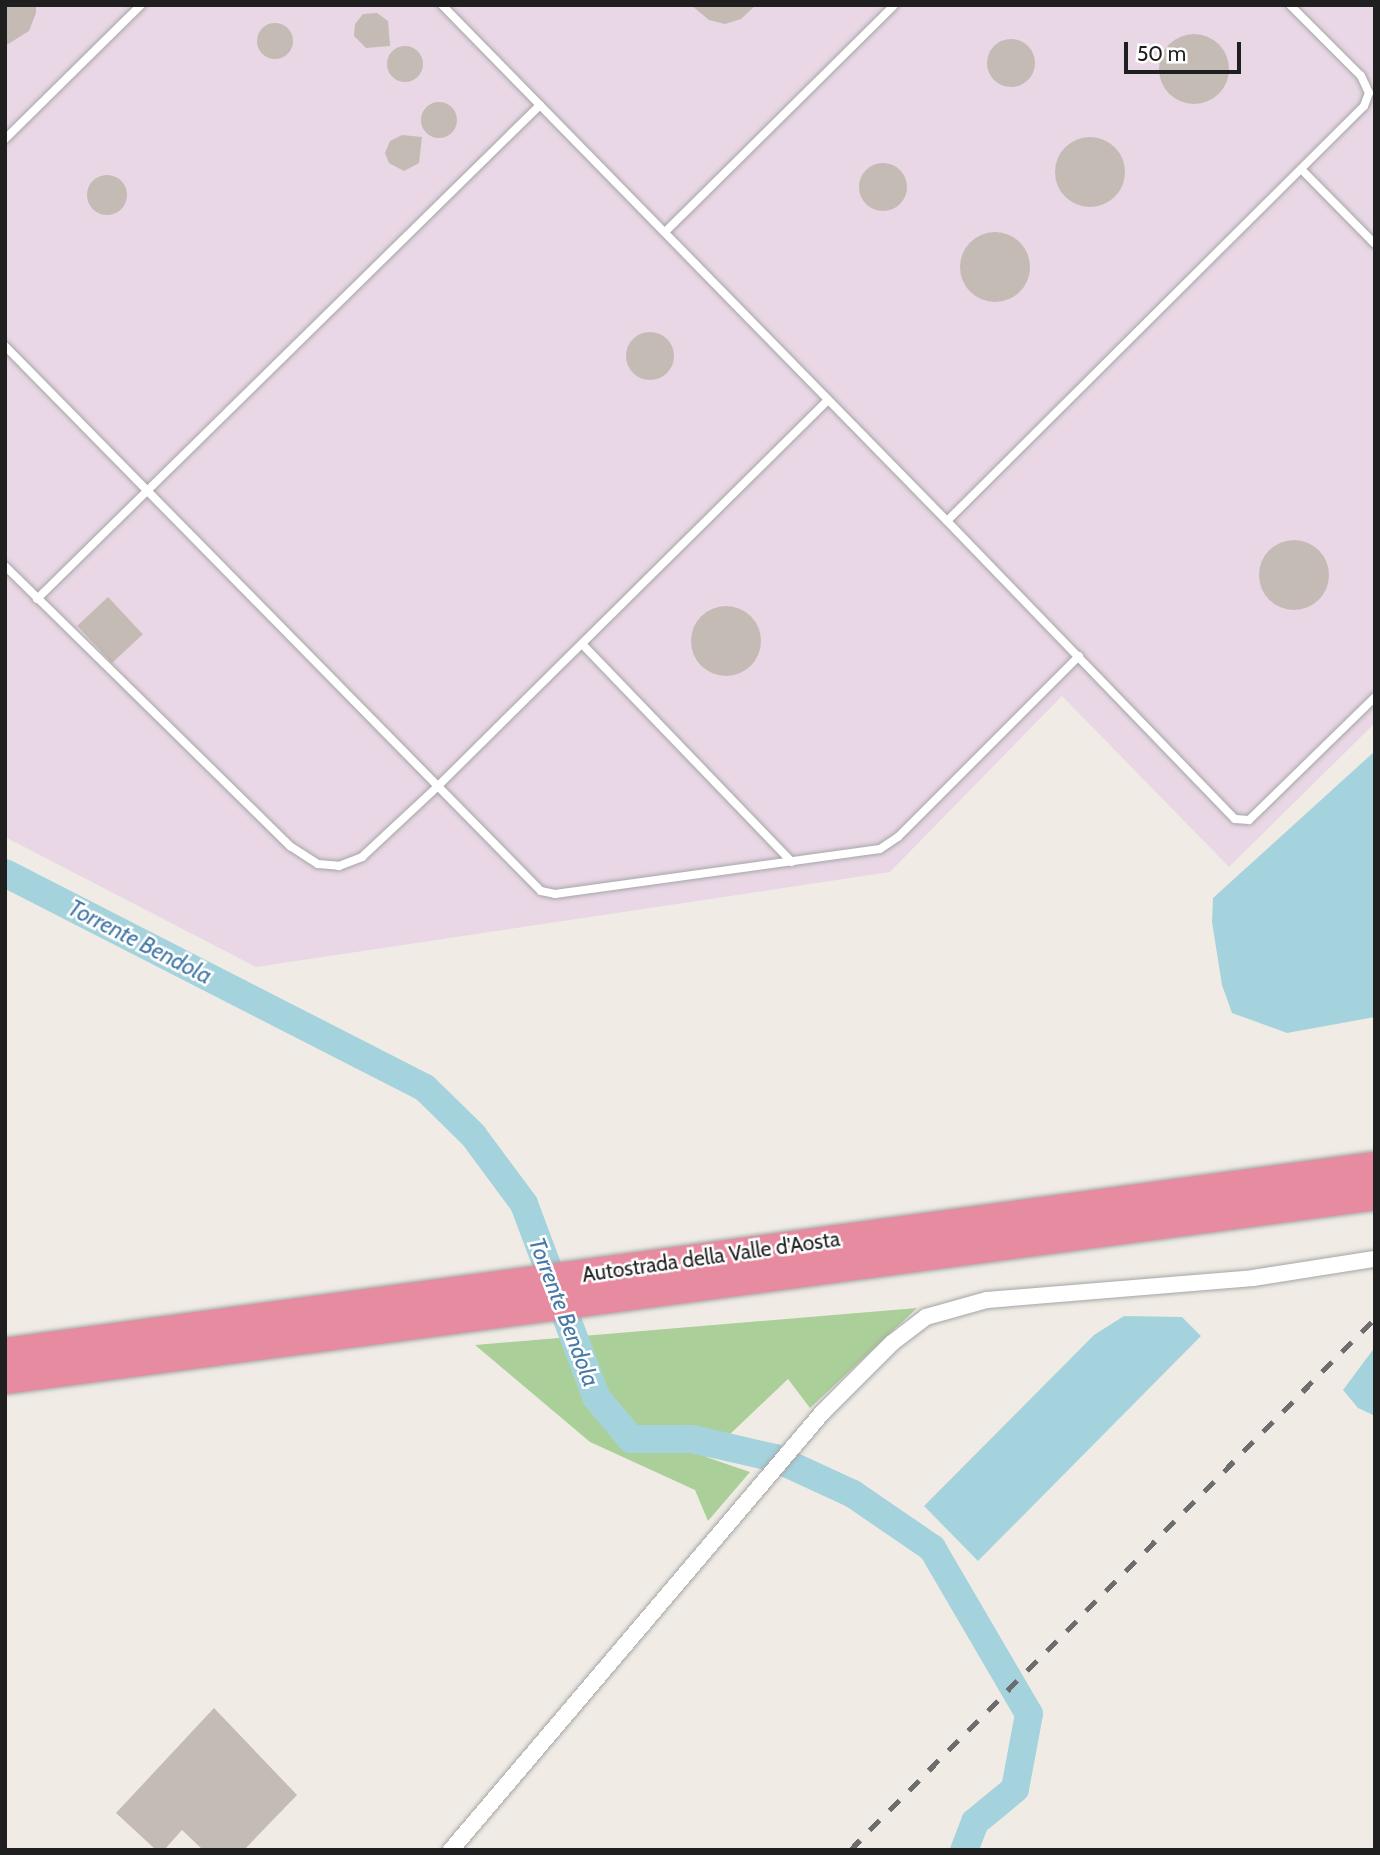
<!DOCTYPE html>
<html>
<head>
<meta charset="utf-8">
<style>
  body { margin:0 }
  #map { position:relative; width:1380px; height:1855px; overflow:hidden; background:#f0ece5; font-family:Cabin,sans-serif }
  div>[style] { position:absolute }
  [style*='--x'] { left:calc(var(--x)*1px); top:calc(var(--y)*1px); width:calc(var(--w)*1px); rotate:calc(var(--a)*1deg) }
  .industrial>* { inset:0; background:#e9d7e6 }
  .forest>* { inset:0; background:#abcf99 }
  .water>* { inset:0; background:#a5d3dd }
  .river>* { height:28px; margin:-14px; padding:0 14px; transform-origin:14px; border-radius:14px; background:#a5d3dd }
  .building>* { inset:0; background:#c4bbb4; transform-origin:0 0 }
  .round { border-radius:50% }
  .roads { filter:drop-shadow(0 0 2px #a6a6a6) drop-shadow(0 0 2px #a6a6a6) }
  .lane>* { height:8px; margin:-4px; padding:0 4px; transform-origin:4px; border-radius:4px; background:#fff }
  .street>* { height:16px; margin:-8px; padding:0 8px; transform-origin:8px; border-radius:8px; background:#fff }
  .highway>* { height:30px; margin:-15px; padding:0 15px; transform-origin:15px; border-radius:15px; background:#e78ca0 }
  .rail>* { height:4.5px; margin-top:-2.25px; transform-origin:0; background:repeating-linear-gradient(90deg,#6d6d6d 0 14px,transparent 0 28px) }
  span { translate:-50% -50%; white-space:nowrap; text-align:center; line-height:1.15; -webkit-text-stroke:5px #fff; paint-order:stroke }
  .street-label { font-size:21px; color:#1f1f1f }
  .water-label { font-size:23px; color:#477aa7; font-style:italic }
  .frame { position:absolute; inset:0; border:7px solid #1f1f1f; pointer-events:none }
  .scale { position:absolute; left:1124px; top:42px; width:117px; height:32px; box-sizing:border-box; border:4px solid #1f1f1f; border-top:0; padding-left:9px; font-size:21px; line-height:24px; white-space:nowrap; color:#1f1f1f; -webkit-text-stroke:5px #fff; paint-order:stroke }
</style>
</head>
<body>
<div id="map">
  <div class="industrial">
    <i style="clip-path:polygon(5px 5px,1375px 5px,1375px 723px,1229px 867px,1062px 696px,890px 872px,256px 967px,5px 837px)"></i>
  </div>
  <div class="forest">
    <i style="clip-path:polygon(917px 1308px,810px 1408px,788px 1379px,706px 1457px,750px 1472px,708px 1521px,695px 1490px,590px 1442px,475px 1345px)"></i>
  </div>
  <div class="water">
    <i style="clip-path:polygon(1375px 751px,1375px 1017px,1287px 1033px,1232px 1013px,1222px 985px,1212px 922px,1213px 898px)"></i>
    <i style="clip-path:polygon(1124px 1316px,1182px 1317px,1201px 1336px,978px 1561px,924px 1506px,1094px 1335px)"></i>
    <i style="clip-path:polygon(1375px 1347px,1375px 1415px,1373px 1415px,1358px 1408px,1343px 1390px)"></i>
  </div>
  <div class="river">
    <i style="--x:5;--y:873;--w:472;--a:27.1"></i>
    <i style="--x:425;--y:1088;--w:67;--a:44.4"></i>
    <i style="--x:473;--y:1135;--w:86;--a:53.5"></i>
    <i style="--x:524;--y:1204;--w:206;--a:69.5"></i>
    <i style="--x:596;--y:1397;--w:55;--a:50.2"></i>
    <i style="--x:631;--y:1439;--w:61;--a:0"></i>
    <i style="--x:692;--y:1439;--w:85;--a:12.9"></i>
    <i style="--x:775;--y:1458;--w:86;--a:24.8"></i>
    <i style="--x:853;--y:1494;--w:96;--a:34.4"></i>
    <i style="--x:932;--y:1548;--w:192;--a:59.7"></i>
    <i style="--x:1029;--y:1714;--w:76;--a:100.6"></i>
    <i style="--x:1015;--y:1789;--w:52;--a:140.5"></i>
    <i style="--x:975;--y:1822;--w:30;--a:111"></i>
  </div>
  <div class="building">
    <i style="clip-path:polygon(5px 5px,36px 5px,36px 13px,29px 31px,5px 46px)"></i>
    <i style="clip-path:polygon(691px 5px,756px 5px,741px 19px,725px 24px,709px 20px)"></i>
    <i style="clip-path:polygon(377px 13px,388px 21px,390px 46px,366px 48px,354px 36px,355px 24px,363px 14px)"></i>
    <i class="round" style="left:257px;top:23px;width:36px;height:36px"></i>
    <i class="round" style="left:1159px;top:34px;width:70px;height:70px"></i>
    <i class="round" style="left:987px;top:39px;width:48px;height:48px"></i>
    <i class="round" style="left:387px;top:46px;width:36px;height:36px"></i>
    <i class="round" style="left:421px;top:102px;width:36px;height:36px"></i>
    <i style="clip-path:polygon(402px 135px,422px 137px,419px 163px,404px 171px,389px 163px,385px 153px,390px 141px)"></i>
    <i class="round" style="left:1055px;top:137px;width:70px;height:70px"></i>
    <i class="round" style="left:859px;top:163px;width:48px;height:48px"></i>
    <i class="round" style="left:87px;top:175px;width:40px;height:40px"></i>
    <i class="round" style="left:960px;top:232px;width:70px;height:70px"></i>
    <i class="round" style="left:626px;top:332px;width:48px;height:48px"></i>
    <i class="round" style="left:1259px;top:540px;width:70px;height:70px"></i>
    <i style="left:108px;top:597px;width:51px;height:42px;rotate:47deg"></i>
    <i class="round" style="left:691px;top:606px;width:70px;height:70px"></i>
    <i style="clip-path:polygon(214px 1708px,297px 1795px,244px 1850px,203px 1850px,182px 1830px,164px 1850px,156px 1850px,116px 1813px)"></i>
  </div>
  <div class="roads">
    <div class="lane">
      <i style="--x:442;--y:5;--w:722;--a:45.62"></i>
      <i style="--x:947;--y:521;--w:588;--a:-44.86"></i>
      <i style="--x:1364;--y:106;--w:14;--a:-69"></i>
      <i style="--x:1369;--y:93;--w:19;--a:-115"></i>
      <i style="--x:1361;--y:76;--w:100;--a:-135"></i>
      <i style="--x:5;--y:139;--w:191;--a:-44.6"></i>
      <i style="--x:1301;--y:169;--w:105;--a:45.4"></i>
      <i style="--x:665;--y:232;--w:322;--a:-44.7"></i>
      <i style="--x:5;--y:346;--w:764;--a:45.48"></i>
      <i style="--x:541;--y:891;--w:14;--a:12"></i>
      <i style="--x:555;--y:894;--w:328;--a:-7.9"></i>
      <i style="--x:880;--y:849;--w:22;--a:-34"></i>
      <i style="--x:898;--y:837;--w:256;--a:-45"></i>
      <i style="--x:947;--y:521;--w:414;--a:46"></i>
      <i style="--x:1235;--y:819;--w:14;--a:4"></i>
      <i style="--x:1249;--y:820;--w:176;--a:-44.3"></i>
      <i style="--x:5;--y:566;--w:400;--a:44.5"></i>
      <i style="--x:290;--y:846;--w:33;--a:33"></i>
      <i style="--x:318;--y:864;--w:21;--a:5"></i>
      <i style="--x:339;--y:866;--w:25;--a:-21"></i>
      <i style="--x:362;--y:857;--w:101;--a:-43"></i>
      <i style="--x:436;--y:788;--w:550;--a:-44.71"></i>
      <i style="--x:37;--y:599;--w:705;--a:-44.48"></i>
      <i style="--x:583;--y:645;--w:301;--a:46.1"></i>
    </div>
    <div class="street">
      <i style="--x:451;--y:1850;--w:573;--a:-49.67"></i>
      <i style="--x:822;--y:1413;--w:99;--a:-45"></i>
      <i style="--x:892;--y:1343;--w:43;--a:-37.4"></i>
      <i style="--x:926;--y:1317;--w:63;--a:-15.6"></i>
      <i style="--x:987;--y:1300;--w:267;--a:-4.7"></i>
      <i style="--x:1253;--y:1278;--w:123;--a:-8.9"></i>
    </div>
    <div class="highway">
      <i style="--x:5;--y:1353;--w:1383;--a:-7.73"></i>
      <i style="--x:5;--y:1379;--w:1382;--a:-7.65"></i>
    </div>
  </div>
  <div class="rail">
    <i style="--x:850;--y:1850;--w:747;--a:-45.38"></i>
  </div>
  <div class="street-label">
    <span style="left:711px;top:1257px;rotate:-8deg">Autostrada della Valle d'Aosta</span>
  </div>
  <div class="water-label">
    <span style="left:140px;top:942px;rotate:27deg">Torrente Bendola</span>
    <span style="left:564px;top:1312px;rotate:69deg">Torrente Bendola</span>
  </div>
  <div class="frame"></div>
  <div class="scale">50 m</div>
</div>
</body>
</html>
